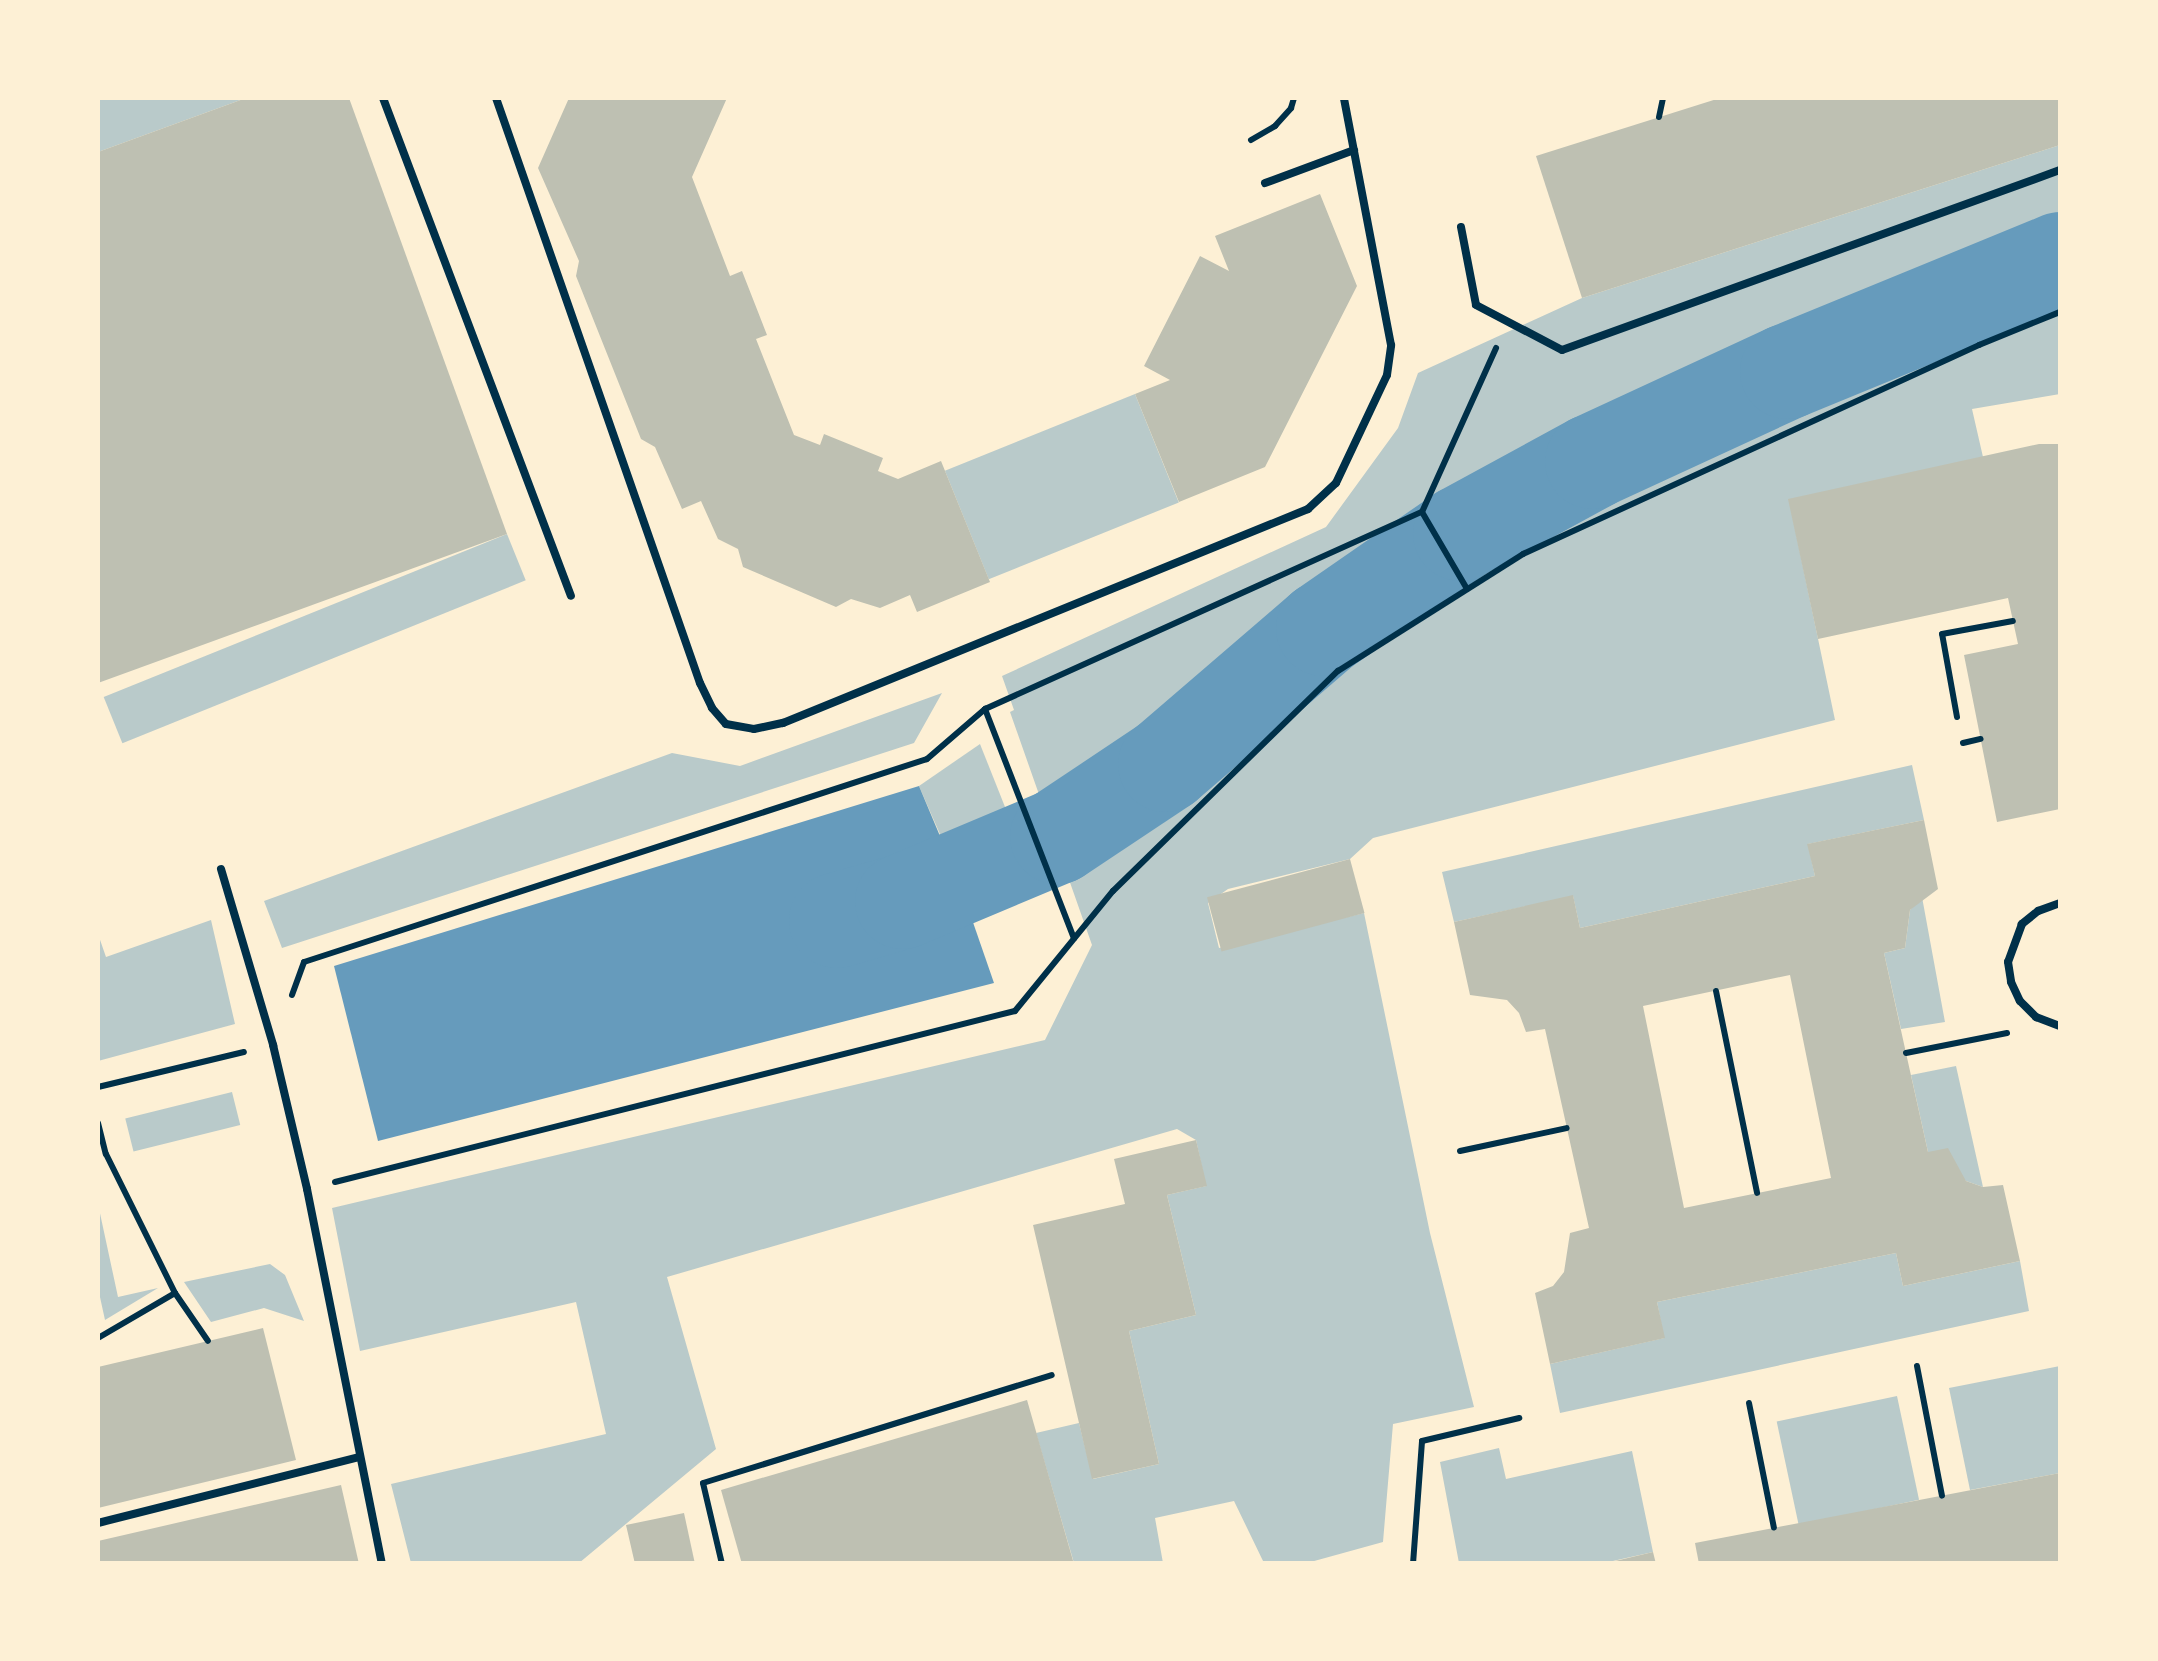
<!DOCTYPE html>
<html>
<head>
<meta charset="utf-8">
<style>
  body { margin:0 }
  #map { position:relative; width:2158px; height:1661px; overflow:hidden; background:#fdf0d5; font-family:"Nunito Sans",sans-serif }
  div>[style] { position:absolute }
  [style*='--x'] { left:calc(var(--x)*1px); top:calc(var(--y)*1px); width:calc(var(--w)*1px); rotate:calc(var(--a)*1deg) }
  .green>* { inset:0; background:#b9caca; transform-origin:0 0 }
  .water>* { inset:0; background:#669bbc }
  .river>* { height:95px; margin:-47.5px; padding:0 47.5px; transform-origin:47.5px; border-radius:47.5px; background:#669bbc }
  .building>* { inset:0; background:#bec0b2; transform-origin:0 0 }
  .path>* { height:6px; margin:-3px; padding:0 3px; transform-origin:3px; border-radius:3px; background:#003049 }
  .service>* { height:8px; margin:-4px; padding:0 4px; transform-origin:4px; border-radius:4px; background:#003049 }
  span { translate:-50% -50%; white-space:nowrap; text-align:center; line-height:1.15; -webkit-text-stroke:9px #fdf0d5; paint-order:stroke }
  .frame { position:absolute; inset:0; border:100px solid #fdf0d5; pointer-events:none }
</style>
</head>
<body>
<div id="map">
  <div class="green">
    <i style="clip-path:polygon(98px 98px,246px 98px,98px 152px)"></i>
    <i style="clip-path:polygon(2060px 145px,2060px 394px,1972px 409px,1983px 457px,1789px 500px,1835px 720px,1373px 838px,1350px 859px,1228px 889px,1208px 903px,1219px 948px,1364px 913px,1430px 1233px,1474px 1407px,1393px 1424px,1383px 1542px,1307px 1563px,1264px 1563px,1234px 1501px,1155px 1518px,1163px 1563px,1074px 1563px,1036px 1433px,1079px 1423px,1093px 1479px,1159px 1464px,1129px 1331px,1196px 1315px,1167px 1195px,1206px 1186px,1196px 1140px,1177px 1129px,667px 1277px,716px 1449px,579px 1563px,411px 1563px,391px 1484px,606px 1434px,576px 1302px,360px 1351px,332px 1208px,1045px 1040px,1092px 945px,1010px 712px,1014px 710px,1002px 676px,1326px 527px,1398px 428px,1418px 373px,1582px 298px)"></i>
    <i style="left:1135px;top:394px;width:117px;height:205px;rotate:68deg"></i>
    <i style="left:507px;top:534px;width:50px;height:435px;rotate:68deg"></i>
    <i style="clip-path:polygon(942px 693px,914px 743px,282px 948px,264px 901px,672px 753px,740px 766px)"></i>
    <i style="clip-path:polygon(980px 744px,1011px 822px,946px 848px,919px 786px)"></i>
    <i style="clip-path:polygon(1912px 765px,1924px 820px,1808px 844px,1815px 876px,1580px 928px,1573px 896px,1454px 922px,1442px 872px)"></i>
    <i style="clip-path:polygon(1922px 897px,1945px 1022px,1901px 1029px,1884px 953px,1905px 948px,1910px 910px)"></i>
    <i style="clip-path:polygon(211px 920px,235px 1024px,98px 1061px,98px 934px,106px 957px)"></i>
    <i style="clip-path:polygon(1956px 1066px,1983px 1187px,1966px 1181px,1928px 1152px,1911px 1075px)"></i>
    <i style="left:232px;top:1092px;width:34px;height:110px;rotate:76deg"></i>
    <i style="clip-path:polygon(98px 1204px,118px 1297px,158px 1288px,105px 1320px,98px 1288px)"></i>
    <i style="clip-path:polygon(1896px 1253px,1903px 1286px,2020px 1261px,2029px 1311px,1560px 1413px,1550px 1364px,1664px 1338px,1657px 1302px)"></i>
    <i style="clip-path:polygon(270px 1264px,285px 1275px,304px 1321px,264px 1308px,211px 1322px,184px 1282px)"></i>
    <i style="clip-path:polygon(2060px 1366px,2060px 1473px,1970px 1490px,1949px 1388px)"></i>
    <i style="left:1897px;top:1396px;width:106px;height:123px;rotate:78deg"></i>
    <i style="clip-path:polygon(1499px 1448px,1506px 1479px,1632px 1451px,1653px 1552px,1604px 1563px,1459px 1563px,1440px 1462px)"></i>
  </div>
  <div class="water">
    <i style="clip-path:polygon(919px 786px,958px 879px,994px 983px,378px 1141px,334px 966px)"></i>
  </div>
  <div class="river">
    <i style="--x:836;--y:920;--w:69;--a:-16.1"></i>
    <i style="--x:902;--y:901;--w:168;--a:-22.8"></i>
    <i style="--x:1057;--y:836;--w:130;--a:-33.7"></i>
    <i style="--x:1165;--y:764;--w:208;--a:-40.7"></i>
    <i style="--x:1323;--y:628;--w:167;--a:-34.7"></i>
    <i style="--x:1460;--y:533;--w:150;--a:-28.6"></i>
    <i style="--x:1592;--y:461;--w:215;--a:-24.8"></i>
    <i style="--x:1787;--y:371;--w:295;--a:-22.3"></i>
  </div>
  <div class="building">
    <i style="clip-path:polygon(246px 98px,349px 98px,507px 534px,98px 683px,98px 152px)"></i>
    <i style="clip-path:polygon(569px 98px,727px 98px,692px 177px,730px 276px,742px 271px,767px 335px,756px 339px,794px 435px,820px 445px,824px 434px,883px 458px,878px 471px,898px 479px,941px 461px,990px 582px,917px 612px,910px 595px,880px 608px,851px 599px,836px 607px,743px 567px,738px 549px,718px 539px,701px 501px,682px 509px,655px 447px,641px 439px,576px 276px,579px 261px,538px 168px)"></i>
    <i style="clip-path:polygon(1720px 98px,2060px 98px,2060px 145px,1582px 298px,1536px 156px)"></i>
    <i style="clip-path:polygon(1320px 194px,1357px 286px,1265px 467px,1179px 502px,1135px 394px,1170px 380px,1144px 366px,1200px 256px,1229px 271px,1215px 236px)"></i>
    <i style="clip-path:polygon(2039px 444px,2060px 444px,2060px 809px,1997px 822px,1964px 655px,2018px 644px,2008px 598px,1818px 639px,1788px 499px)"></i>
    <i style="clip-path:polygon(evenodd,1924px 820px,1938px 889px,1910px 910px,1905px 948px,1884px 953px,1906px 1053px,1928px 1152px,1948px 1148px,1966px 1181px,1983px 1187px,2003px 1185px,2020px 1261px,1903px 1286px,1896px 1253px,1657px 1302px,1665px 1338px,1550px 1364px,1535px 1293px,1553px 1286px,1564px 1272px,1570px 1233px,1589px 1228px,1545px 1029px,1526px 1032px,1519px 1013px,1507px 1000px,1470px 995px,1454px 922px,1573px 895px,1580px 928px,1815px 876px,1807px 844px,1924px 820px,1790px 975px,1831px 1178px,1684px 1208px,1643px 1006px,1790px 975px)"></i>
    <i style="left:1350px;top:859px;width:56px;height:148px;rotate:75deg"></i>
    <i style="clip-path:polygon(1196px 1140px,1207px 1186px,1167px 1195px,1196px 1315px,1129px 1331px,1159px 1464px,1092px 1479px,1033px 1225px,1125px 1204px,1114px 1159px)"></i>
    <i style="clip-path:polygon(263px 1328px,296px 1460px,98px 1508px,98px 1367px)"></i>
    <i style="clip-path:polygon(1027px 1400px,1074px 1564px,742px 1564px,721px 1490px)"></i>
    <i style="clip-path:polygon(2060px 1473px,2060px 1564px,1699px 1564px,1695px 1543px)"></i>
    <i style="clip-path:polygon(341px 1485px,359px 1564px,98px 1564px,98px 1541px)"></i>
    <i style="clip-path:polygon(684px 1513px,695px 1564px,635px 1564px,626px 1525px)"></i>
    <i style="clip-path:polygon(1653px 1552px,1656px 1564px,1611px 1564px,1611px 1562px)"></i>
  </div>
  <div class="path">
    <i style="--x:1659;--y:117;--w:19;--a:-78"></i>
    <i style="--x:1251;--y:140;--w:28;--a:-30"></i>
    <i style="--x:1275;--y:126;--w:24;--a:-48"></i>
    <i style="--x:1291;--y:108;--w:10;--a:-73"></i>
    <i style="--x:1422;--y:512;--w:89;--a:59.7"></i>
    <i style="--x:985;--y:709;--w:479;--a:-24.3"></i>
    <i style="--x:1422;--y:512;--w:180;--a:-65.7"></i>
    <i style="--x:1957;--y:717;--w:84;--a:-100.2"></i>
    <i style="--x:1942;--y:634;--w:72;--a:-10.4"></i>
    <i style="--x:1963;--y:743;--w:18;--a:-13"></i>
    <i style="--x:1716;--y:991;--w:206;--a:78.5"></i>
    <i style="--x:292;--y:995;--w:35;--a:-70"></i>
    <i style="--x:304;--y:962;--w:655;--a:-18.05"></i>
    <i style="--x:927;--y:759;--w:77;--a:-40.8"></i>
    <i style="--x:985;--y:709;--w:246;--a:68.8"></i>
    <i style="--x:1906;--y:1053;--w:103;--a:-11.2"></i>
    <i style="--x:98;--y:1087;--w:150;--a:-13.5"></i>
    <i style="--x:98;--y:1123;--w:32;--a:76"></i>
    <i style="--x:106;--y:1154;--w:155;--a:63.6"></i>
    <i style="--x:1460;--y:1151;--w:109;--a:-12.1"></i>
    <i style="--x:335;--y:1182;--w:701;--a:-14.12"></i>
    <i style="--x:1015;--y:1011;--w:155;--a:-50.8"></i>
    <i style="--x:1113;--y:891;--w:315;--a:-44.4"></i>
    <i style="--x:1338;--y:671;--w:219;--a:-32.3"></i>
    <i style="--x:1523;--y:554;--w:502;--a:-24.62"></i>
    <i style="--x:1979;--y:345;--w:87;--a:-22.2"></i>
    <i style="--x:98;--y:1338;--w:89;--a:-30.3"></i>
    <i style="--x:175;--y:1293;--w:58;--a:55.5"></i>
    <i style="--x:1917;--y:1366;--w:132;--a:79.1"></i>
    <i style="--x:1749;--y:1403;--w:127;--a:78.7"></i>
    <i style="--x:722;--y:1564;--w:83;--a:-103.2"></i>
    <i style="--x:703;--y:1483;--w:365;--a:-17.2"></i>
    <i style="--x:1413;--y:1564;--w:123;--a:-85.8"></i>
    <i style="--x:1422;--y:1441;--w:100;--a:-13.3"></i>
  </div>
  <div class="service">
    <i style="--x:383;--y:98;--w:532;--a:69.32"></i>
    <i style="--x:496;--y:98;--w:620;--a:70.78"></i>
    <i style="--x:700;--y:683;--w:28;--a:64"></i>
    <i style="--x:712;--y:708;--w:21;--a:49"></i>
    <i style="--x:726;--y:724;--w:28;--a:10"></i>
    <i style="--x:754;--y:729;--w:30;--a:-12"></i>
    <i style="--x:783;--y:723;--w:567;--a:-22.18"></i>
    <i style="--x:1308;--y:509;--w:38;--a:-43"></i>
    <i style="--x:1336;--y:483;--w:119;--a:-64.7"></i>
    <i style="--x:1387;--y:375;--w:30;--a:-82"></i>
    <i style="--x:1391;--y:345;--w:251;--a:-100.8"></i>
    <i style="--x:1265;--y:183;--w:95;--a:-20.3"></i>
    <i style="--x:1461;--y:227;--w:79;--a:79.1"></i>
    <i style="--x:1476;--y:305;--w:97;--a:27.6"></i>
    <i style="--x:1562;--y:350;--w:530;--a:-19.87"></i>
    <i style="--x:221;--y:869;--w:184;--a:73.5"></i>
    <i style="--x:273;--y:1045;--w:148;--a:76.7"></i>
    <i style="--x:307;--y:1189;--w:382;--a:78.7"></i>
    <i style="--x:2060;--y:903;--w:23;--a:160"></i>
    <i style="--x:2038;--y:911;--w:21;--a:141"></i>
    <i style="--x:2022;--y:924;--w:40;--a:110.2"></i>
    <i style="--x:2008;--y:962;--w:20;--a:81"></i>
    <i style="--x:2011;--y:982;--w:21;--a:65"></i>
    <i style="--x:2020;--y:1001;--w:23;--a:45"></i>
    <i style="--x:2036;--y:1017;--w:26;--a:21"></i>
    <i style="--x:98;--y:1523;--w:269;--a:-14.2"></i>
  </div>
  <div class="frame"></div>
</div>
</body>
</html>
